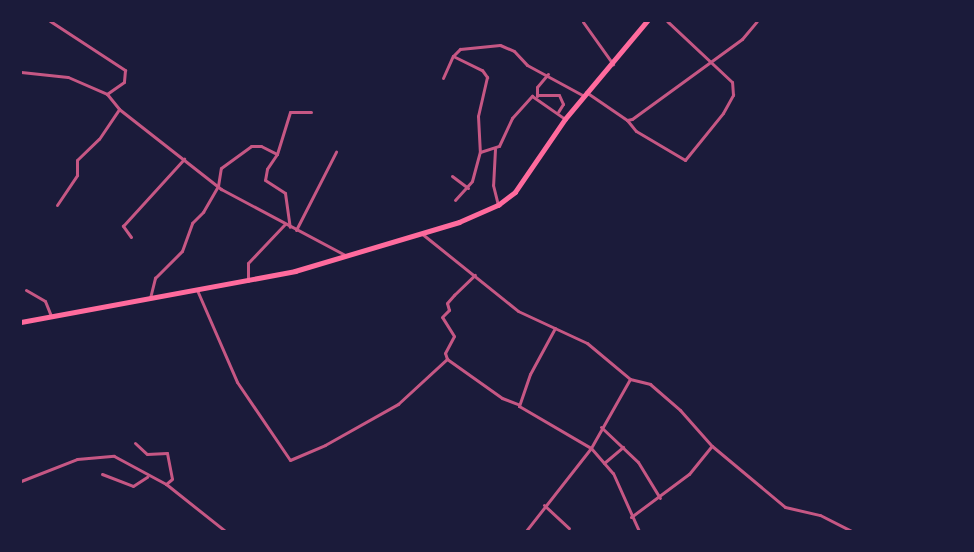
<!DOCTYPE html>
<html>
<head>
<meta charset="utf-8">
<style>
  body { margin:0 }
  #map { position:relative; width:974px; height:552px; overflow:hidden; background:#1b1b3a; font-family:"Nunito Sans",sans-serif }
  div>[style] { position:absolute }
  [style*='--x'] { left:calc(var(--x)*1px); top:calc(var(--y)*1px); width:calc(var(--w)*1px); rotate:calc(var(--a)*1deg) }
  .minor>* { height:3px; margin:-1.5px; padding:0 1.5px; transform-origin:1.5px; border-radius:1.5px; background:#c65784 }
  .primary>* { height:4.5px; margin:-2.25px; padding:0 2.25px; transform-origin:2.25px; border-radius:2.25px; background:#ff6b9d }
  span { translate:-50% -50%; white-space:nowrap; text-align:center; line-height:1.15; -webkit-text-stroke:3.5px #1b1b3a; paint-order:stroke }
  .frame { position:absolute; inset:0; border:22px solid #1b1b3a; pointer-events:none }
</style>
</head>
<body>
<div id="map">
  <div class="minor">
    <i style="--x:50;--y:21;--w:90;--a:33.2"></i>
    <i style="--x:125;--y:70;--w:12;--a:95"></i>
    <i style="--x:124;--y:82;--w:21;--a:145"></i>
    <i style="--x:583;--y:22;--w:52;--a:54.5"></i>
    <i style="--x:453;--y:56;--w:32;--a:26"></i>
    <i style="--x:482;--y:70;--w:9;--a:54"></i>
    <i style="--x:487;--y:77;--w:40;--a:103"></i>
    <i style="--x:478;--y:116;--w:36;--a:87"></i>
    <i style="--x:21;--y:72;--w:47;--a:6.1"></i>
    <i style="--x:68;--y:77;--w:43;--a:23.6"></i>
    <i style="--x:107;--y:94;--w:19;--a:51"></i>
    <i style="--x:119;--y:109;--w:130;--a:38.1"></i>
    <i style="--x:221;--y:189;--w:140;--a:28"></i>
    <i style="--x:443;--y:78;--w:24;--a:-66"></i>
    <i style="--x:453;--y:56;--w:10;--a:-45"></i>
    <i style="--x:460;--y:49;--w:40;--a:-5.7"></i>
    <i style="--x:500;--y:45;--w:15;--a:23"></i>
    <i style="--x:514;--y:51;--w:19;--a:47"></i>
    <i style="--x:527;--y:65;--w:65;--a:28.5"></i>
    <i style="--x:586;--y:92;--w:50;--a:34.3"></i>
    <i style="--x:627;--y:120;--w:5;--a:-11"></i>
    <i style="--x:632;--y:119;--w:136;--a:-36"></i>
    <i style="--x:742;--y:39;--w:23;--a:-50"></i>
    <i style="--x:537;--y:95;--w:22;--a:0"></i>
    <i style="--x:559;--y:95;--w:10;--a:66"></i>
    <i style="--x:563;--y:104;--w:9;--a:122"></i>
    <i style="--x:537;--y:96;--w:9;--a:-90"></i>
    <i style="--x:537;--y:87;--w:17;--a:-50"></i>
    <i style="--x:627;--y:120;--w:14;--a:51"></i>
    <i style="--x:636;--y:131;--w:57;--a:30.6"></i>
    <i style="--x:685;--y:160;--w:60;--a:-51"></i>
    <i style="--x:723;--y:113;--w:21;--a:-61"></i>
    <i style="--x:733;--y:95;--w:13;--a:-94"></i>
    <i style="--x:732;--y:82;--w:89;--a:-136.8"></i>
    <i style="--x:495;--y:149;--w:36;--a:93"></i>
    <i style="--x:493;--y:185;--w:21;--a:76"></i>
    <i style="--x:277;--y:154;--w:44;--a:-72.8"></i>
    <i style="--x:290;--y:112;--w:21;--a:0"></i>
    <i style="--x:452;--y:176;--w:20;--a:37"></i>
    <i style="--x:455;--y:200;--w:25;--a:-48"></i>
    <i style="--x:472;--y:181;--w:30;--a:-75"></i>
    <i style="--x:480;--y:152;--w:20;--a:-18"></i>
    <i style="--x:499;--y:146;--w:31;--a:-65"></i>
    <i style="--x:512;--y:118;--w:30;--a:-48"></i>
    <i style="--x:532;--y:96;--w:40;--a:34.9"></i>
    <i style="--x:57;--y:205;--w:36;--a:-56"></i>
    <i style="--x:77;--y:175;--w:15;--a:-90"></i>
    <i style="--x:77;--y:160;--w:30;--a:-44"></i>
    <i style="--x:99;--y:139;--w:36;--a:-56"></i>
    <i style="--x:296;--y:230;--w:88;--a:-62.9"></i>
    <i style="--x:421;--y:233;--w:124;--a:38.8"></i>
    <i style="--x:518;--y:311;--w:76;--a:24.9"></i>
    <i style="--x:587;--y:343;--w:56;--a:39.9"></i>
    <i style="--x:630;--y:379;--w:79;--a:119.5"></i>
    <i style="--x:591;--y:448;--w:105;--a:128.1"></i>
    <i style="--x:131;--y:237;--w:14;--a:-126"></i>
    <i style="--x:123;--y:226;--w:91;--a:-47.7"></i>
    <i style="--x:248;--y:281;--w:18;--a:-90"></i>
    <i style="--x:248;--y:263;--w:54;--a:-46.5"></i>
    <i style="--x:26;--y:290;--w:22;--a:30"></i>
    <i style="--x:45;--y:301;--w:16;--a:68"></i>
    <i style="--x:197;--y:290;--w:100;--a:66.5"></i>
    <i style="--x:237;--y:382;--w:94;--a:55.8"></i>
    <i style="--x:290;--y:460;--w:38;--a:-23"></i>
    <i style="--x:325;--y:445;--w:84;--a:-29.3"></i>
    <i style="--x:398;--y:404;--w:67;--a:-42.6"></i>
    <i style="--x:447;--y:359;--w:67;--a:35.3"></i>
    <i style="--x:502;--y:398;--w:17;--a:21"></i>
    <i style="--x:150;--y:298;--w:21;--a:-76"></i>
    <i style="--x:155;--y:278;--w:38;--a:-45"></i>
    <i style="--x:182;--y:251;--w:30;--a:-70"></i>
    <i style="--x:192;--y:223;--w:16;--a:-45"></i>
    <i style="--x:203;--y:212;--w:30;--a:-60"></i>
    <i style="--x:218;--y:186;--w:18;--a:-81"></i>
    <i style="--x:221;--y:168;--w:37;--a:-36"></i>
    <i style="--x:251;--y:146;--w:10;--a:0"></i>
    <i style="--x:261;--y:146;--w:18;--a:27"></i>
    <i style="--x:277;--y:154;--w:18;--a:124"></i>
    <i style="--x:267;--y:169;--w:11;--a:100"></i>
    <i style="--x:265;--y:180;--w:24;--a:33"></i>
    <i style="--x:285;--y:193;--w:34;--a:82"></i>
    <i style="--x:555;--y:328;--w:52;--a:118.5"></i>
    <i style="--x:530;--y:374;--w:34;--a:109"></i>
    <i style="--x:519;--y:406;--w:83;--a:30.3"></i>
    <i style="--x:591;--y:448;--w:33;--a:49"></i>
    <i style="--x:613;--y:473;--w:64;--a:65.9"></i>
    <i style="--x:447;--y:359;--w:6;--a:-108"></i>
    <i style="--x:445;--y:353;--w:19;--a:-62"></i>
    <i style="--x:454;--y:336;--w:22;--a:-122"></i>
    <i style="--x:442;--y:317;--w:10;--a:-45"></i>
    <i style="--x:449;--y:310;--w:7;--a:-106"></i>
    <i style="--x:447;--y:303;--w:11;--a:-49"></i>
    <i style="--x:454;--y:295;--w:29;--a:-44"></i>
    <i style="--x:630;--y:379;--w:21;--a:14"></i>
    <i style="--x:650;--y:384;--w:40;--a:41"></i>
    <i style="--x:680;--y:410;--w:48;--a:48.4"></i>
    <i style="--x:712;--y:446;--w:95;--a:39.9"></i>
    <i style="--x:785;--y:507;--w:36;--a:13"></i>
    <i style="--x:820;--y:515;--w:35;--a:27"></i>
    <i style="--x:601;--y:427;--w:51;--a:43.4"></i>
    <i style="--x:638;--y:462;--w:42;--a:58.6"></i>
    <i style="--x:135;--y:443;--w:16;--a:43"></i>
    <i style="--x:147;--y:454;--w:20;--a:-3"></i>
    <i style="--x:167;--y:453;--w:26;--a:79"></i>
    <i style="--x:172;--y:479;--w:8;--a:140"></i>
    <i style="--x:604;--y:463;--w:25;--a:-40"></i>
    <i style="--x:102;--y:474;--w:33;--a:21"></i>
    <i style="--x:133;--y:486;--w:17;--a:-33"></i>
    <i style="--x:21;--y:481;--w:60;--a:-21.4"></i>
    <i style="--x:77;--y:459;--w:37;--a:-5"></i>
    <i style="--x:114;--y:456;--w:59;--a:28.3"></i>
    <i style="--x:166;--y:484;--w:75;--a:38.5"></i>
    <i style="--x:544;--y:505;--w:34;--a:43"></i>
    <i style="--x:631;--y:517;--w:72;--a:-36.6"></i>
    <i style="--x:689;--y:474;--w:36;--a:-51"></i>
  </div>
  <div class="primary">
    <i style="--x:21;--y:322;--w:279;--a:-10.5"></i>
    <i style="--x:295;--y:271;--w:171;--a:-16.6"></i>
    <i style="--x:459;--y:222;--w:43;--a:-23.6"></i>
    <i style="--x:498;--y:205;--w:21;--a:-37"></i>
    <i style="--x:515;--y:192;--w:88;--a:-55.6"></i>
    <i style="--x:565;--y:119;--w:128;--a:-50.1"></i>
  </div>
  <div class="frame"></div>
</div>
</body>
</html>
